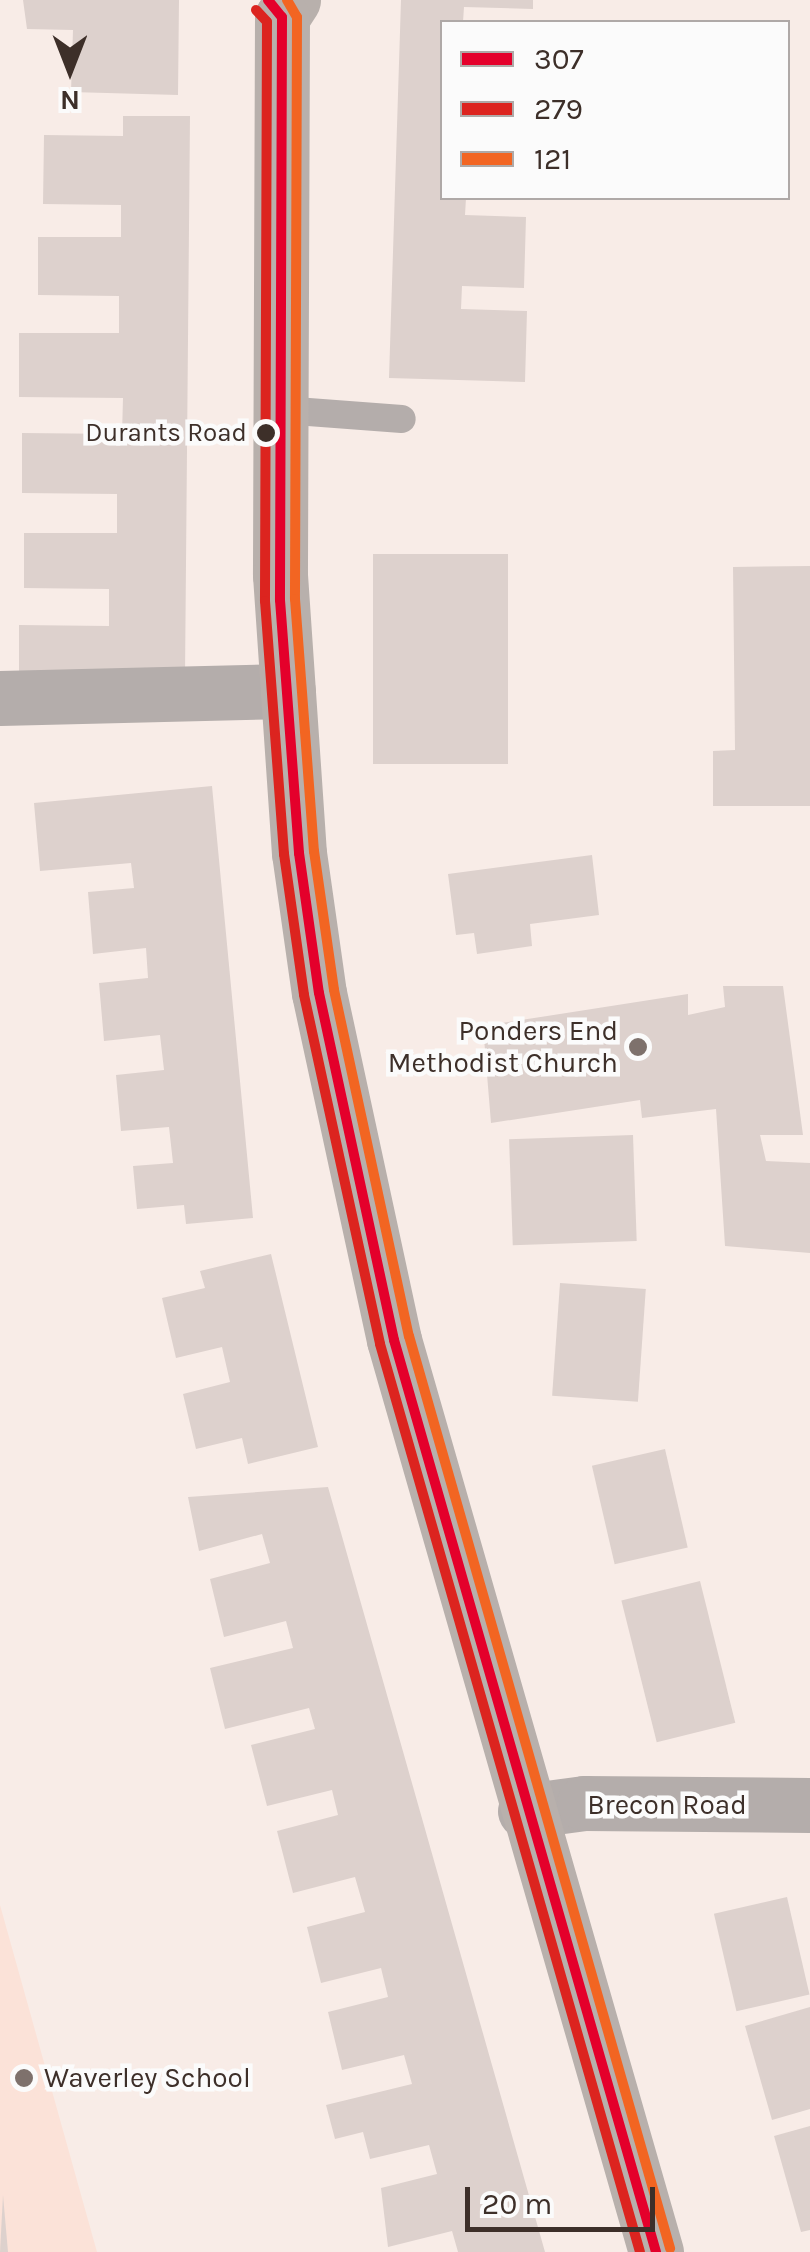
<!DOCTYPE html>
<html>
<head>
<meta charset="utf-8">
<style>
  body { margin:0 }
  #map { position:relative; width:810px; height:2252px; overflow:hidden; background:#f8ece7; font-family:Karla,sans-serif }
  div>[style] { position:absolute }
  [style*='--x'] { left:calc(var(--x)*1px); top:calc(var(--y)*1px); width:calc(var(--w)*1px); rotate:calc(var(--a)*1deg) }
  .built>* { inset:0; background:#fbe2d8 }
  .building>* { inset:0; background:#ddd1cd; transform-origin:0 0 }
  .service>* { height:28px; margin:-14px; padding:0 14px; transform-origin:14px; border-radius:14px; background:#b4adab }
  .minor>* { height:55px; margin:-27.5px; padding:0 27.5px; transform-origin:27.5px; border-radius:27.5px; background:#b4adab }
  .primary>* { height:55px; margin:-27.5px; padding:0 27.5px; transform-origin:27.5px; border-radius:27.5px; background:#b8b0ac }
  .bus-1>* { height:10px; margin:-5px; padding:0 5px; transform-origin:5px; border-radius:5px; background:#e4002b }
  .bus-2>* { height:10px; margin:-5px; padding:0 5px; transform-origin:5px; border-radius:5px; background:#dc241f }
  .bus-3>* { height:10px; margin:-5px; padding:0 5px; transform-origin:5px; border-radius:5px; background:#f26522 }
  .dots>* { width:28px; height:28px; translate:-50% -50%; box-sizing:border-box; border:5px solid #fbfbfb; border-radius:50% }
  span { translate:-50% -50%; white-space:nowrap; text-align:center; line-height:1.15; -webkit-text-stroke:9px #fbfbfb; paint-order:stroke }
  .bus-label { font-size:26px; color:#3d2f29 }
  .right { translate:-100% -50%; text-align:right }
  .poi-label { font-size:28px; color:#3d2f29 }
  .left { translate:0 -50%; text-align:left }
  .street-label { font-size:28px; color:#3d2f29 }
  .legend { position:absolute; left:440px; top:20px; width:350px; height:180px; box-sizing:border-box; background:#fbfbfb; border:2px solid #afa9a7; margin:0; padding:12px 18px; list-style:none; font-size:30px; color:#3d2f29 }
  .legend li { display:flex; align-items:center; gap:20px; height:50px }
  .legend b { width:50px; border:2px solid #afa9a7 }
  .north { position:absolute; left:20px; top:20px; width:100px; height:100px; -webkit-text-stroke:8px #fbfbfb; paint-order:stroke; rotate:180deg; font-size:28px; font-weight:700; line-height:40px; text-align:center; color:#3d2f29 }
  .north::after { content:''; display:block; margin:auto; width:35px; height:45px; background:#3d2f29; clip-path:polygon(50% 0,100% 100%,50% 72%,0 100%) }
  .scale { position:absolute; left:465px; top:2187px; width:190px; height:45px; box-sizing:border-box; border:5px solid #3d2f29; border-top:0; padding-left:12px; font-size:30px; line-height:35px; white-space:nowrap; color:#3d2f29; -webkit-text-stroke:8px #fbfbfb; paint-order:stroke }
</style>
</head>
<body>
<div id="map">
  <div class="built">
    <i style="clip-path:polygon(0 1905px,97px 2252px,0 2252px)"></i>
  </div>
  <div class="building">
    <i style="clip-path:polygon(23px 0,179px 0,178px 95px,71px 92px,73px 30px,27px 29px)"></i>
    <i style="clip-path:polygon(401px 0,533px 0,533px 9px,464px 7px,463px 22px,442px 22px,442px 198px,466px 198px,465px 215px,526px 217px,524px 288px,462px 286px,461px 309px,527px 311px,525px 382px,389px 378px)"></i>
    <i style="clip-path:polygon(123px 116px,190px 116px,185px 676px,19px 675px,19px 625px,109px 626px,109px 589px,24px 588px,24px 533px,117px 533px,117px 494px,22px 493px,22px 433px,122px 434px,123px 398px,19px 397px,19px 333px,119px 333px,119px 296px,38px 295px,38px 237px,121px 237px,121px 205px,43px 204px,44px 135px,123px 136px)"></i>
    <i style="left:373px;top:554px;width:135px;height:210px"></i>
    <i style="clip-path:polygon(810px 566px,810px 806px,713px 806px,713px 751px,735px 750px,733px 567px)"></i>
    <i style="clip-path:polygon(212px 786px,253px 1218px,186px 1224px,184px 1205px,137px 1209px,133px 1166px,173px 1163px,169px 1127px,121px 1131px,116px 1075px,164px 1070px,160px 1035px,104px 1041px,99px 983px,148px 978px,146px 948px,93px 954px,88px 892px,134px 888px,131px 863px,40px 871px,34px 803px)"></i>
    <i style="clip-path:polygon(592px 855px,599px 915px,530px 924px,532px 946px,477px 954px,474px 933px,456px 935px,448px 874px)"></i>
    <i style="clip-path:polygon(723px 986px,783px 986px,803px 1135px,760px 1135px,766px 1161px,810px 1163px,810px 1253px,725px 1246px,716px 1109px,642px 1118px,640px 1100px,491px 1123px,483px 1026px,688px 994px,688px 1015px,725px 1007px)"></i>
    <i style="left:633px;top:1135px;width:106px;height:124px;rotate:88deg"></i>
    <i style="clip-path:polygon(271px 1254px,318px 1447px,248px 1464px,242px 1438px,196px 1449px,183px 1394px,230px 1382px,222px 1347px,176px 1358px,162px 1298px,205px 1288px,200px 1271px)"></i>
    <i style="left:560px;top:1283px;width:86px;height:113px;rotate:4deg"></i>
    <i style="left:665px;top:1449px;width:101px;height:75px;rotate:77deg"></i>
    <i style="clip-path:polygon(328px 1487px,545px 2252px,458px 2252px,452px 2231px,388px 2247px,381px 2188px,437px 2174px,429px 2145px,370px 2159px,363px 2132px,335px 2139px,326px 2105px,412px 2084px,404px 2055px,342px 2070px,328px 2012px,388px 1997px,381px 1968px,321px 1983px,307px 1927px,365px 1912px,355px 1877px,293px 1893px,277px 1831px,338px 1815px,332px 1790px,267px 1806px,251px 1745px,315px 1729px,309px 1708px,225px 1729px,210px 1668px,293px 1648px,286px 1621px,224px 1637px,210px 1579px,270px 1563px,262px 1534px,199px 1551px,188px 1497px)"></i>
    <i style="left:700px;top:1581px;width:146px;height:81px;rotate:76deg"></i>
    <i style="left:787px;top:1897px;width:100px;height:75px;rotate:77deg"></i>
    <i style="clip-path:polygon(810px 2007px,810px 2109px,772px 2120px,745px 2026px)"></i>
    <i style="clip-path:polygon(810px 2126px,810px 2230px,801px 2232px,774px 2136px)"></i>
    <i style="clip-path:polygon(3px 2195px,8px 2252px,0 2252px)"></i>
  </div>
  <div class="service">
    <i style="--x:282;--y:410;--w:120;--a:4.3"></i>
  </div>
  <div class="minor">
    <i style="--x:0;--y:698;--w:288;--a:-1.4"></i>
    <i style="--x:525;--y:1811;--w:60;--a:-7.7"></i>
    <i style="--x:584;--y:1803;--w:226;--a:0.5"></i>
  </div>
  <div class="primary">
    <i style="--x:293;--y:0;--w:20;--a:123"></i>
    <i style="--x:282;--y:17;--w:558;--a:90.21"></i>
    <i style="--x:280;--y:575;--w:279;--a:86.1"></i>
    <i style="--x:299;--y:853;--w:141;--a:81.9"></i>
    <i style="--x:319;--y:993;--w:355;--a:77.8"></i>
    <i style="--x:394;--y:1340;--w:949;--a:73.97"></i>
  </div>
  <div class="bus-1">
    <i style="--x:268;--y:0;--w:22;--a:51"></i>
    <i style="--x:282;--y:17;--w:583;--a:90.2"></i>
    <i style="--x:280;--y:600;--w:254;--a:85.7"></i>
    <i style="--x:299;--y:853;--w:141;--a:81.9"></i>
    <i style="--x:319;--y:993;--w:355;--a:77.8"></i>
    <i style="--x:394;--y:1340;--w:949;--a:73.97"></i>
  </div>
  <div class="bus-2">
    <i style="--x:256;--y:10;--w:16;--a:47"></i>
    <i style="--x:267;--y:22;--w:579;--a:90.2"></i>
    <i style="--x:265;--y:601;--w:254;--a:85.7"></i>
    <i style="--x:284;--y:854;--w:142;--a:81.9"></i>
    <i style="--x:304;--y:995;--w:357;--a:77.7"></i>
    <i style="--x:380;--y:1344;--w:944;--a:74.02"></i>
  </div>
  <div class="bus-3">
    <i style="--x:287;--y:0;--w:20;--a:60"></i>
    <i style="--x:297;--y:17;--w:582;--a:90.2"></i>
    <i style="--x:295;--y:599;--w:253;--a:85.7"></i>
    <i style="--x:314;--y:851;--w:140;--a:81.8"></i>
    <i style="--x:334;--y:990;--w:354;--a:77.8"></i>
    <i style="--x:409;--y:1336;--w:949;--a:74.03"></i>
  </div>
  <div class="dots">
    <i style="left:266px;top:433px;background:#3d2f29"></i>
    <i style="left:638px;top:1047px;background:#7e716c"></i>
    <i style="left:24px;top:2078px;background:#7e716c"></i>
  </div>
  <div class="bus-label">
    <span class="right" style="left:247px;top:433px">Durants Road</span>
  </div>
  <div class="poi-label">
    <span class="right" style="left:618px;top:1047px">Ponders End<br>Methodist Church</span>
    <span class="left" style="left:44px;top:2078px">Waverley School</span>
  </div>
  <div class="street-label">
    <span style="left:667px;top:1805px">Brecon Road</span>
  </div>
  <ul class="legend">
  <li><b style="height:12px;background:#e4002b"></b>307</li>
  <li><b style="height:12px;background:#dc241f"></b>279</li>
  <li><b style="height:12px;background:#f26522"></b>121</li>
  </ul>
  <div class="north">N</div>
  <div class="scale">20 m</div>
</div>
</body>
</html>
